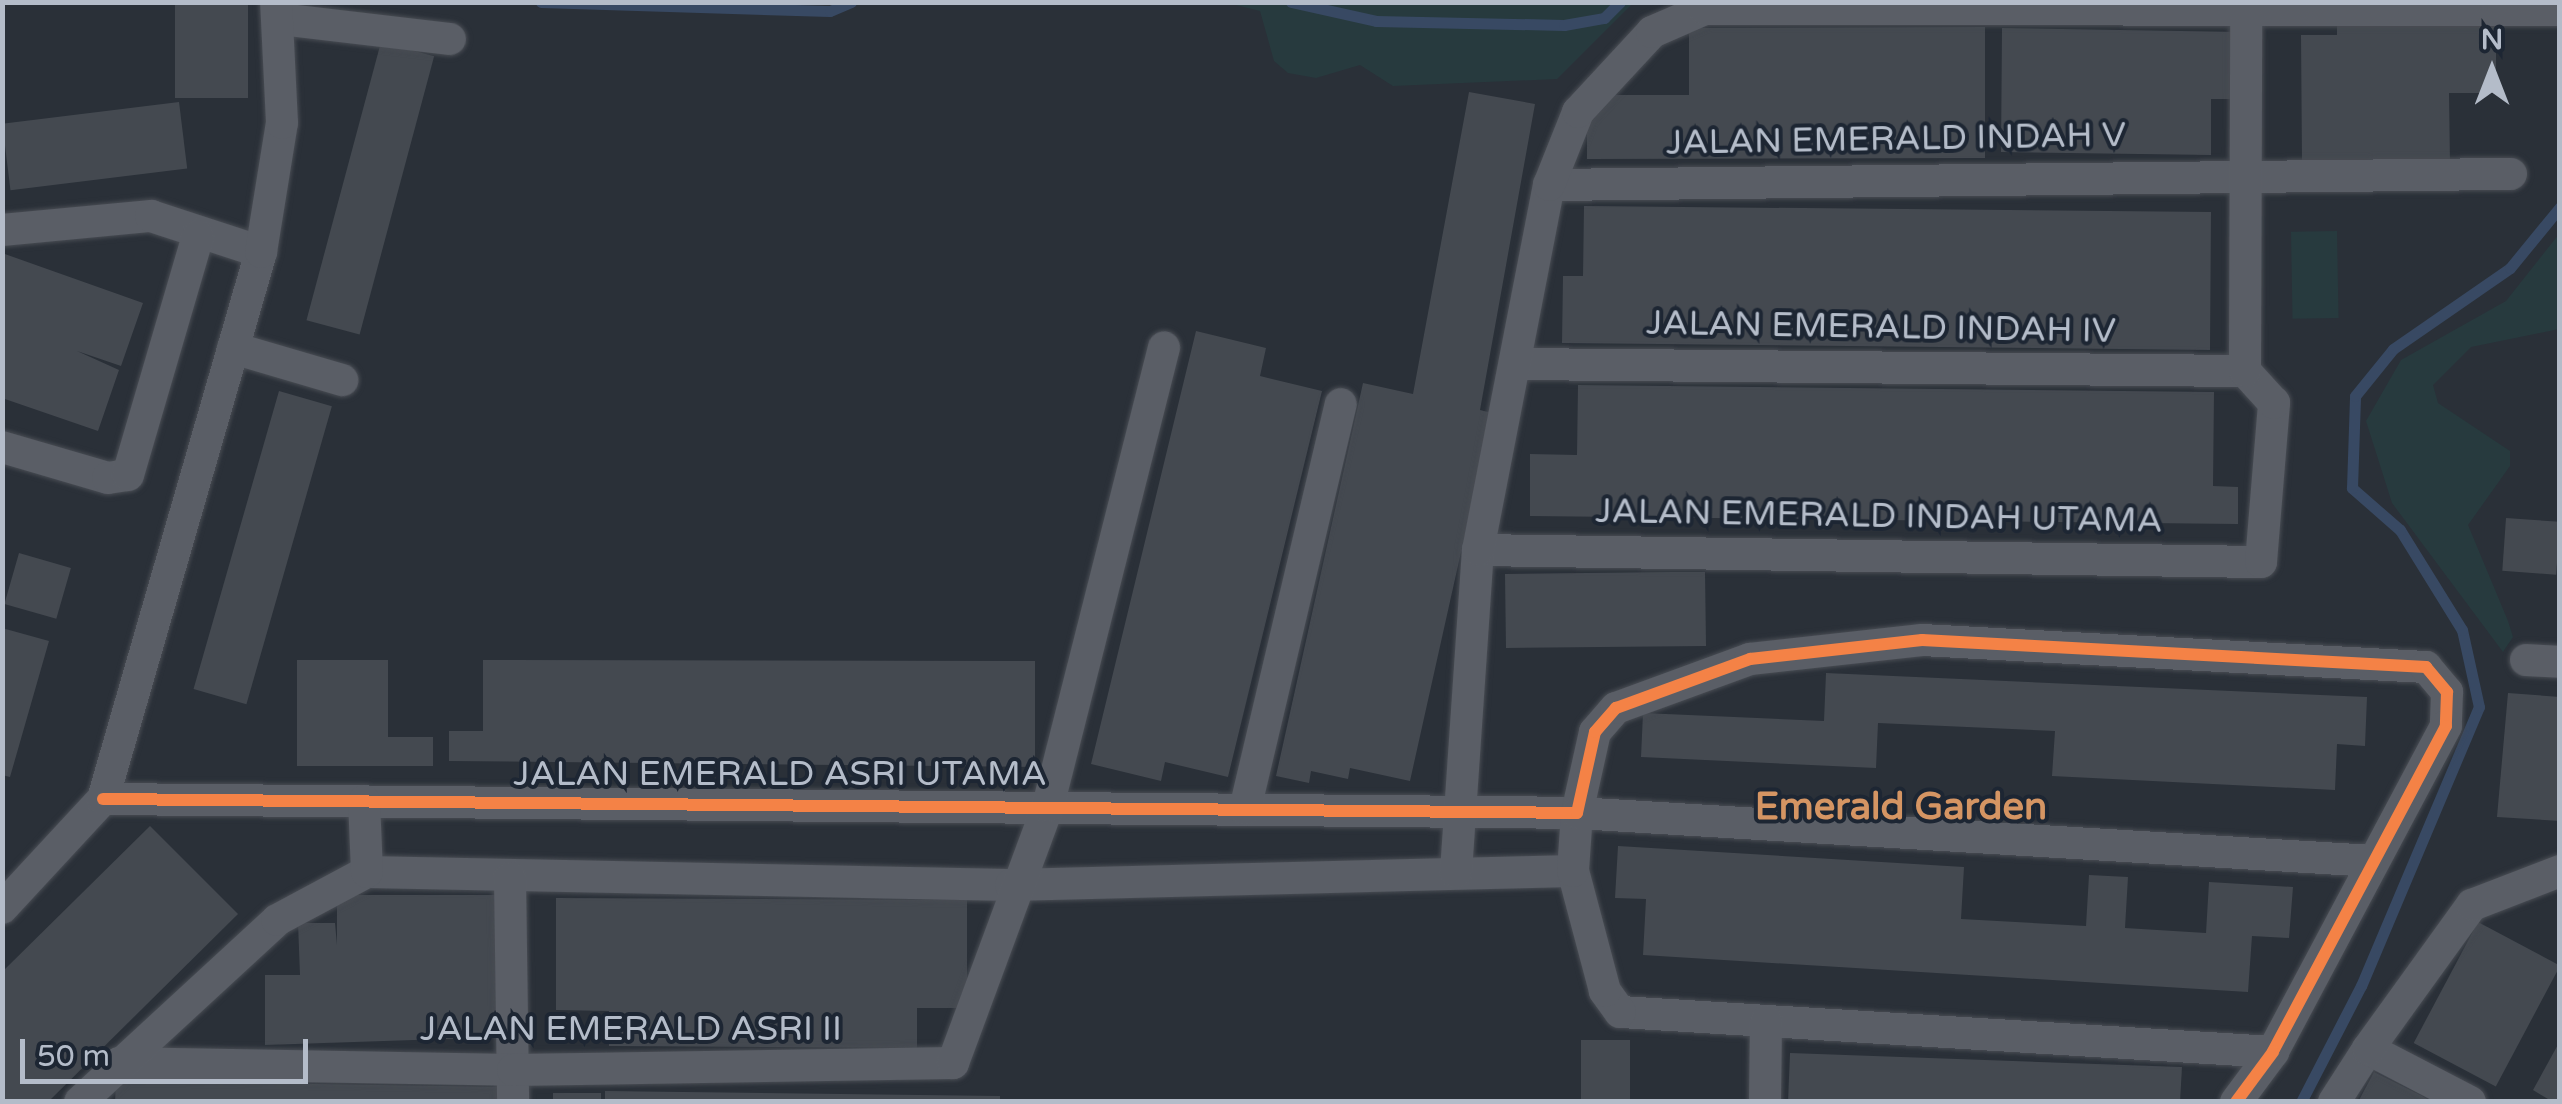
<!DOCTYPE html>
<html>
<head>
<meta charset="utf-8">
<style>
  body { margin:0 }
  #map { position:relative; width:2562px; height:1104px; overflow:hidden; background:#2a3038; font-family:"Varela Round",sans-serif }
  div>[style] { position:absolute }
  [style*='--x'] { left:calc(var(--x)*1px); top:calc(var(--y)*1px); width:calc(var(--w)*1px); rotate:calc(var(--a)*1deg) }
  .green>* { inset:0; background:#273a3e; transform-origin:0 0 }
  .stream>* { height:11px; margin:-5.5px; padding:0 5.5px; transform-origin:5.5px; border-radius:5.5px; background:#384963 }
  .building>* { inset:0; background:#444950; transform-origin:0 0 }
  .roads { filter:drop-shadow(0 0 2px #484c53) drop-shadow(0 0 2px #484c53) }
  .minor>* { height:32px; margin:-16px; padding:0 16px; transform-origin:16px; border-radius:16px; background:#5a5e66 }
  .cycleway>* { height:12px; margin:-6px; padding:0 6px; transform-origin:6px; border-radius:6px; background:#f48246 }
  span { translate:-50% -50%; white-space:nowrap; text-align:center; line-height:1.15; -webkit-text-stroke:8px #1d2633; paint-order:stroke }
  .street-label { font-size:35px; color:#b4bcc9 }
  .neighbourhood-label { font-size:38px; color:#d59563; font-weight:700 }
  .frame { position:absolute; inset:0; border:5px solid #b4bcc9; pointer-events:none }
  .north { position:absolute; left:2442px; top:20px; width:100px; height:100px; -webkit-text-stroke:8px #1d2633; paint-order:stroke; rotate:0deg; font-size:28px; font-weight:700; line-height:40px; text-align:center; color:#b4bcc9 }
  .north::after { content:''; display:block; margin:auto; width:35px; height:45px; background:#b4bcc9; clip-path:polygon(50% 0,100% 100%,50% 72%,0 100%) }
  .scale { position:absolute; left:20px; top:1039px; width:288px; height:45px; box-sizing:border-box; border:5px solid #b4bcc9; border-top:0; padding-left:12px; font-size:30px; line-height:35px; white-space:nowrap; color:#b4bcc9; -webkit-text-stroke:8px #1d2633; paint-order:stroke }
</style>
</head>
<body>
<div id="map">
  <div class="green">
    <i style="clip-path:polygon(1228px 3px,1633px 3px,1557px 79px,1393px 86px,1360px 65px,1316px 78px,1288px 73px,1274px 61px,1260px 11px)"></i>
    <i style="left:2337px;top:231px;width:87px;height:46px;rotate:89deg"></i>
    <i style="clip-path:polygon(2559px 234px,2559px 329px,2471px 347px,2433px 385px,2438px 403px,2510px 451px,2510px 466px,2468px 525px,2508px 621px,2513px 637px,2503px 652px,2392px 503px,2366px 421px,2401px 360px,2506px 301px)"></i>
  </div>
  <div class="stream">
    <i style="--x:541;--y:2;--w:289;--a:1.8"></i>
    <i style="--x:830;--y:11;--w:23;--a:-23"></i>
    <i style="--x:1291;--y:2;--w:87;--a:12.6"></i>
    <i style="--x:1376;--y:21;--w:188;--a:1.2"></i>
    <i style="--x:1564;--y:25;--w:41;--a:-9.9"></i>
    <i style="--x:1604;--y:18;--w:23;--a:-45"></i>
    <i style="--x:2301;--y:1102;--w:131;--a:-62.7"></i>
    <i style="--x:2361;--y:986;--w:303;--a:-67.1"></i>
    <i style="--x:2479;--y:707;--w:79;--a:-102.4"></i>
    <i style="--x:2462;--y:630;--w:118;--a:-121.8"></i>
    <i style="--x:2400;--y:530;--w:64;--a:-138.8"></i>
    <i style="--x:2352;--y:488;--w:92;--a:-88.1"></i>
    <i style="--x:2355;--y:396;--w:60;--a:-51"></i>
    <i style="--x:2393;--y:349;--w:142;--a:-34.7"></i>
    <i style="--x:2510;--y:268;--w:79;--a:-50.7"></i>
  </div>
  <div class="building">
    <i style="left:175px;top:2px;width:73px;height:96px"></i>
    <i style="clip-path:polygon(2496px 22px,2496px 93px,2449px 93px,2450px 164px,2302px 164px,2301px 35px,2337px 35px,2337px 23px)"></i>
    <i style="clip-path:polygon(1985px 27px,1985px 158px,1587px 159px,1587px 114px,1597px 95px,1689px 95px,1689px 28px)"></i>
    <i style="clip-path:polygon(2002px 28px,2241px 32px,2240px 99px,2211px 99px,2211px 155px,2001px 152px)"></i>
    <i style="left:381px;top:42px;width:55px;height:288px;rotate:15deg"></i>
    <i style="clip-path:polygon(1469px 92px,1535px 104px,1480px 410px,1492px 413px,1410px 781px,1350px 768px,1348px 779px,1311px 771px,1309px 783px,1276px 776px,1363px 383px,1413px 394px)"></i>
    <i style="left:179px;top:102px;width:67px;height:178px;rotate:83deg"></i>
    <i style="clip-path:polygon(1584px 206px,2211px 212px,2210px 350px,1562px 343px,1563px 276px,1583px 276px)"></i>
    <i style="clip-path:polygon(2px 253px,143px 303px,121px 366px,77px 351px,119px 370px,98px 431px,2px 398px)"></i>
    <i style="clip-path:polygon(1196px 331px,1266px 348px,1260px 376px,1322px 391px,1228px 777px,1165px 762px,1161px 781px,1091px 764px)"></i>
    <i style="clip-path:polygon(1578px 385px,2214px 392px,2213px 486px,2238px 487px,2238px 524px,1530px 516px,1530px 454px,1577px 455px)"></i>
    <i style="left:279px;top:391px;width:55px;height:310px;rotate:16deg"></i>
    <i style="left:2506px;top:518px;width:54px;height:53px;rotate:4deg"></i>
    <i style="left:19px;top:553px;width:54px;height:53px;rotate:16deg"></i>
    <i style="clip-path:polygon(1670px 572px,1705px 572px,1706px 646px,1506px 648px,1505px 574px)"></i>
    <i style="clip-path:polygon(2px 628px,49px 641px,10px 777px,2px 775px)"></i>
    <i style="clip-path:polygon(297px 660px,388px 660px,388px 737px,433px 737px,433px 766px,297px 766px)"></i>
    <i style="clip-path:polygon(483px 660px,1035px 661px,1035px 767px,449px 761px,449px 731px,483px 731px)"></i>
    <i style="clip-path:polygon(1826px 673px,2367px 697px,2365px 746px,2337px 744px,2335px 790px,2052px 776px,2055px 731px,1878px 723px,1876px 768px,1641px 757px,1643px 713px,1824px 721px)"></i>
    <i style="clip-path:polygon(2508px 693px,2560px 697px,2560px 821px,2497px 817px)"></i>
    <i style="clip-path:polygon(150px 826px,238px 914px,48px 1102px,2px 1102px,2px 972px)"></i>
    <i style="clip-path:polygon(1618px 846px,1964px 867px,1961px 919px,2086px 926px,2089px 875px,2128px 877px,2125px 928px,2206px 933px,2209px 882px,2293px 887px,2289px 938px,2252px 936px,2248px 992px,1643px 955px,1646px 899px,1615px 898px)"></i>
    <i style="clip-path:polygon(337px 895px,503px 895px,503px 1037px,265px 1045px,265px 975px,300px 975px,298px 923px,335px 923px,337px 945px)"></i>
    <i style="clip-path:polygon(556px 898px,967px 900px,967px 1008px,917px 1008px,917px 1048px,609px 1046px,609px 1011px,556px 1010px)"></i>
    <i style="left:2478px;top:922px;width:93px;height:137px;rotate:28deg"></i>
    <i style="left:1581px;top:1040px;width:49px;height:62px"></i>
    <i style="clip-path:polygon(2560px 1041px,2560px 1102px,2553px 1102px,2533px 1090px)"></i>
    <i style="clip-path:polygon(1790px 1053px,2182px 1067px,2180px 1102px,1788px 1102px)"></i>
    <i style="clip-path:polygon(2374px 1072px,2422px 1096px,2432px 1102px,2358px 1102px)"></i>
    <i style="clip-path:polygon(116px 1081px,507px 1087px,506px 1102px,115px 1102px)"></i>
    <i style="clip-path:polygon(605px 1091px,1000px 1096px,1000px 1102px,605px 1102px)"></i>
    <i style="left:553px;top:1093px;width:48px;height:9px"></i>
  </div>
  <div class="roads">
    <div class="minor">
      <i style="--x:280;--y:19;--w:171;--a:6.7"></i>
      <i style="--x:1549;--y:185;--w:962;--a:-0.66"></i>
      <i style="--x:2;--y:230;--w:150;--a:-5.4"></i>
      <i style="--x:151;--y:216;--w:116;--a:18.1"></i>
      <i style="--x:233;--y:348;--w:114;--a:16.4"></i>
      <i style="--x:1517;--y:364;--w:728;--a:0.55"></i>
      <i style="--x:2;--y:447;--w:110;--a:16.3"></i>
      <i style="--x:108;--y:478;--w:20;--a:-9"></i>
      <i style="--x:128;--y:475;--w:249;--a:-73.7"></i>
      <i style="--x:1478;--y:550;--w:783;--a:0.88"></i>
      <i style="--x:2261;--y:562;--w:160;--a:-85.3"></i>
      <i style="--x:2274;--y:403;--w:43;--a:-132.2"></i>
      <i style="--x:2245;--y:371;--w:369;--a:-89.8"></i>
      <i style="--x:2526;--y:660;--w:34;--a:3"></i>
      <i style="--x:103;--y:799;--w:1474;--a:0.54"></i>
      <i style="--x:1577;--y:813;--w:83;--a:-77.5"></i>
      <i style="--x:1595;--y:732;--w:32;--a:-49"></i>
      <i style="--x:1616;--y:708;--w:143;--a:-20.1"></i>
      <i style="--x:1750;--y:659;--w:173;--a:-6.3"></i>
      <i style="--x:1922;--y:640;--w:505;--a:3.07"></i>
      <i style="--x:2426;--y:667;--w:33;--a:50"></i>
      <i style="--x:2447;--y:692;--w:34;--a:92"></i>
      <i style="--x:2446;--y:726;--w:369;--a:118"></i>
      <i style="--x:2273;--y:1052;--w:62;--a:126.5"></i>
      <i style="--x:1245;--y:809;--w:416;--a:-76.7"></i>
      <i style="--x:367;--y:872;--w:644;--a:1.16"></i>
      <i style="--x:1011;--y:885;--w:562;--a:-1.43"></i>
      <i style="--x:1456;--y:872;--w:323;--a:-86.1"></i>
      <i style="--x:1478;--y:550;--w:372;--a:-79"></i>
      <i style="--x:1549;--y:185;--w:79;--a:-68.3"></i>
      <i style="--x:1578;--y:112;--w:109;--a:-47.2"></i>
      <i style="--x:1652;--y:32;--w:58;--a:-23.5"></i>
      <i style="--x:1705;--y:9;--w:855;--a:0.07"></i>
      <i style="--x:510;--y:878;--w:224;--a:89.2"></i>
      <i style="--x:2;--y:908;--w:149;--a:-47.2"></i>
      <i style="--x:103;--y:799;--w:569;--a:-73.89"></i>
      <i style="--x:261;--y:252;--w:131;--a:-80.8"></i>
      <i style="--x:282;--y:123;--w:121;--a:-92.8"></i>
      <i style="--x:2273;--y:1052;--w:654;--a:-176.49"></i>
      <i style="--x:1620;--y:1012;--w:26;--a:-126"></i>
      <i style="--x:1605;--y:991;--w:124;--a:-104.9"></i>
      <i style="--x:1573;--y:871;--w:58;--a:-86.1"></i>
      <i style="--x:1577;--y:813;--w:797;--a:3.45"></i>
      <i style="--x:119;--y:1063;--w:394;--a:1"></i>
      <i style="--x:513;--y:1070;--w:440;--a:-0.9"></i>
      <i style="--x:953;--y:1063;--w:274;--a:-69.7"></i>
      <i style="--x:1048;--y:806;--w:473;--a:-75.8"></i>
      <i style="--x:80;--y:1102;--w:268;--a:-42.7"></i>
      <i style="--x:277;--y:920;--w:102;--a:-28.1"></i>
      <i style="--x:367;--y:872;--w:71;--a:-92.4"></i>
      <i style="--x:1765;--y:1102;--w:81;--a:-89.3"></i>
      <i style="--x:2334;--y:1102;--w:63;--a:-57.3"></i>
      <i style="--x:2470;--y:1102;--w:115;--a:-152.5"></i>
      <i style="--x:2368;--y:1049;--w:178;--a:-54.2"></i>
      <i style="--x:2472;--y:905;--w:94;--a:-21.1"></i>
    </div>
  </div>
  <div class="cycleway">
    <i style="--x:103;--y:799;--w:1474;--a:0.54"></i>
    <i style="--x:1577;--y:813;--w:83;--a:-77.5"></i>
    <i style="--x:1595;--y:732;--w:32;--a:-49"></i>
    <i style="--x:1616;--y:708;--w:143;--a:-20.1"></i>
    <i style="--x:1750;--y:659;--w:173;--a:-6.3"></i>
    <i style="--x:1922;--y:640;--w:505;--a:3.07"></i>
    <i style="--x:2426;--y:667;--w:33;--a:50"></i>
    <i style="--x:2447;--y:692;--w:34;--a:92"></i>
    <i style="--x:2446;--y:726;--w:369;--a:118"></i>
    <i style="--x:2273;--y:1052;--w:62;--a:126.5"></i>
  </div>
  <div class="street-label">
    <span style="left:1896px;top:139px;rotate:-1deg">JALAN EMERALD INDAH V</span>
    <span style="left:1881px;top:327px;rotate:1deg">JALAN EMERALD INDAH IV</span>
    <span style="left:1879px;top:516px;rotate:1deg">JALAN EMERALD INDAH UTAMA</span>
    <span style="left:780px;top:774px">JALAN EMERALD ASRI UTAMA</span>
    <span style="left:631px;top:1029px">JALAN EMERALD ASRI II</span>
  </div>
  <div class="neighbourhood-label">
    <span style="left:1901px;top:808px">Emerald Garden</span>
  </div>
  <div class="frame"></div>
  <div class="north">N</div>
  <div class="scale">50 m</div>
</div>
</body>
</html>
